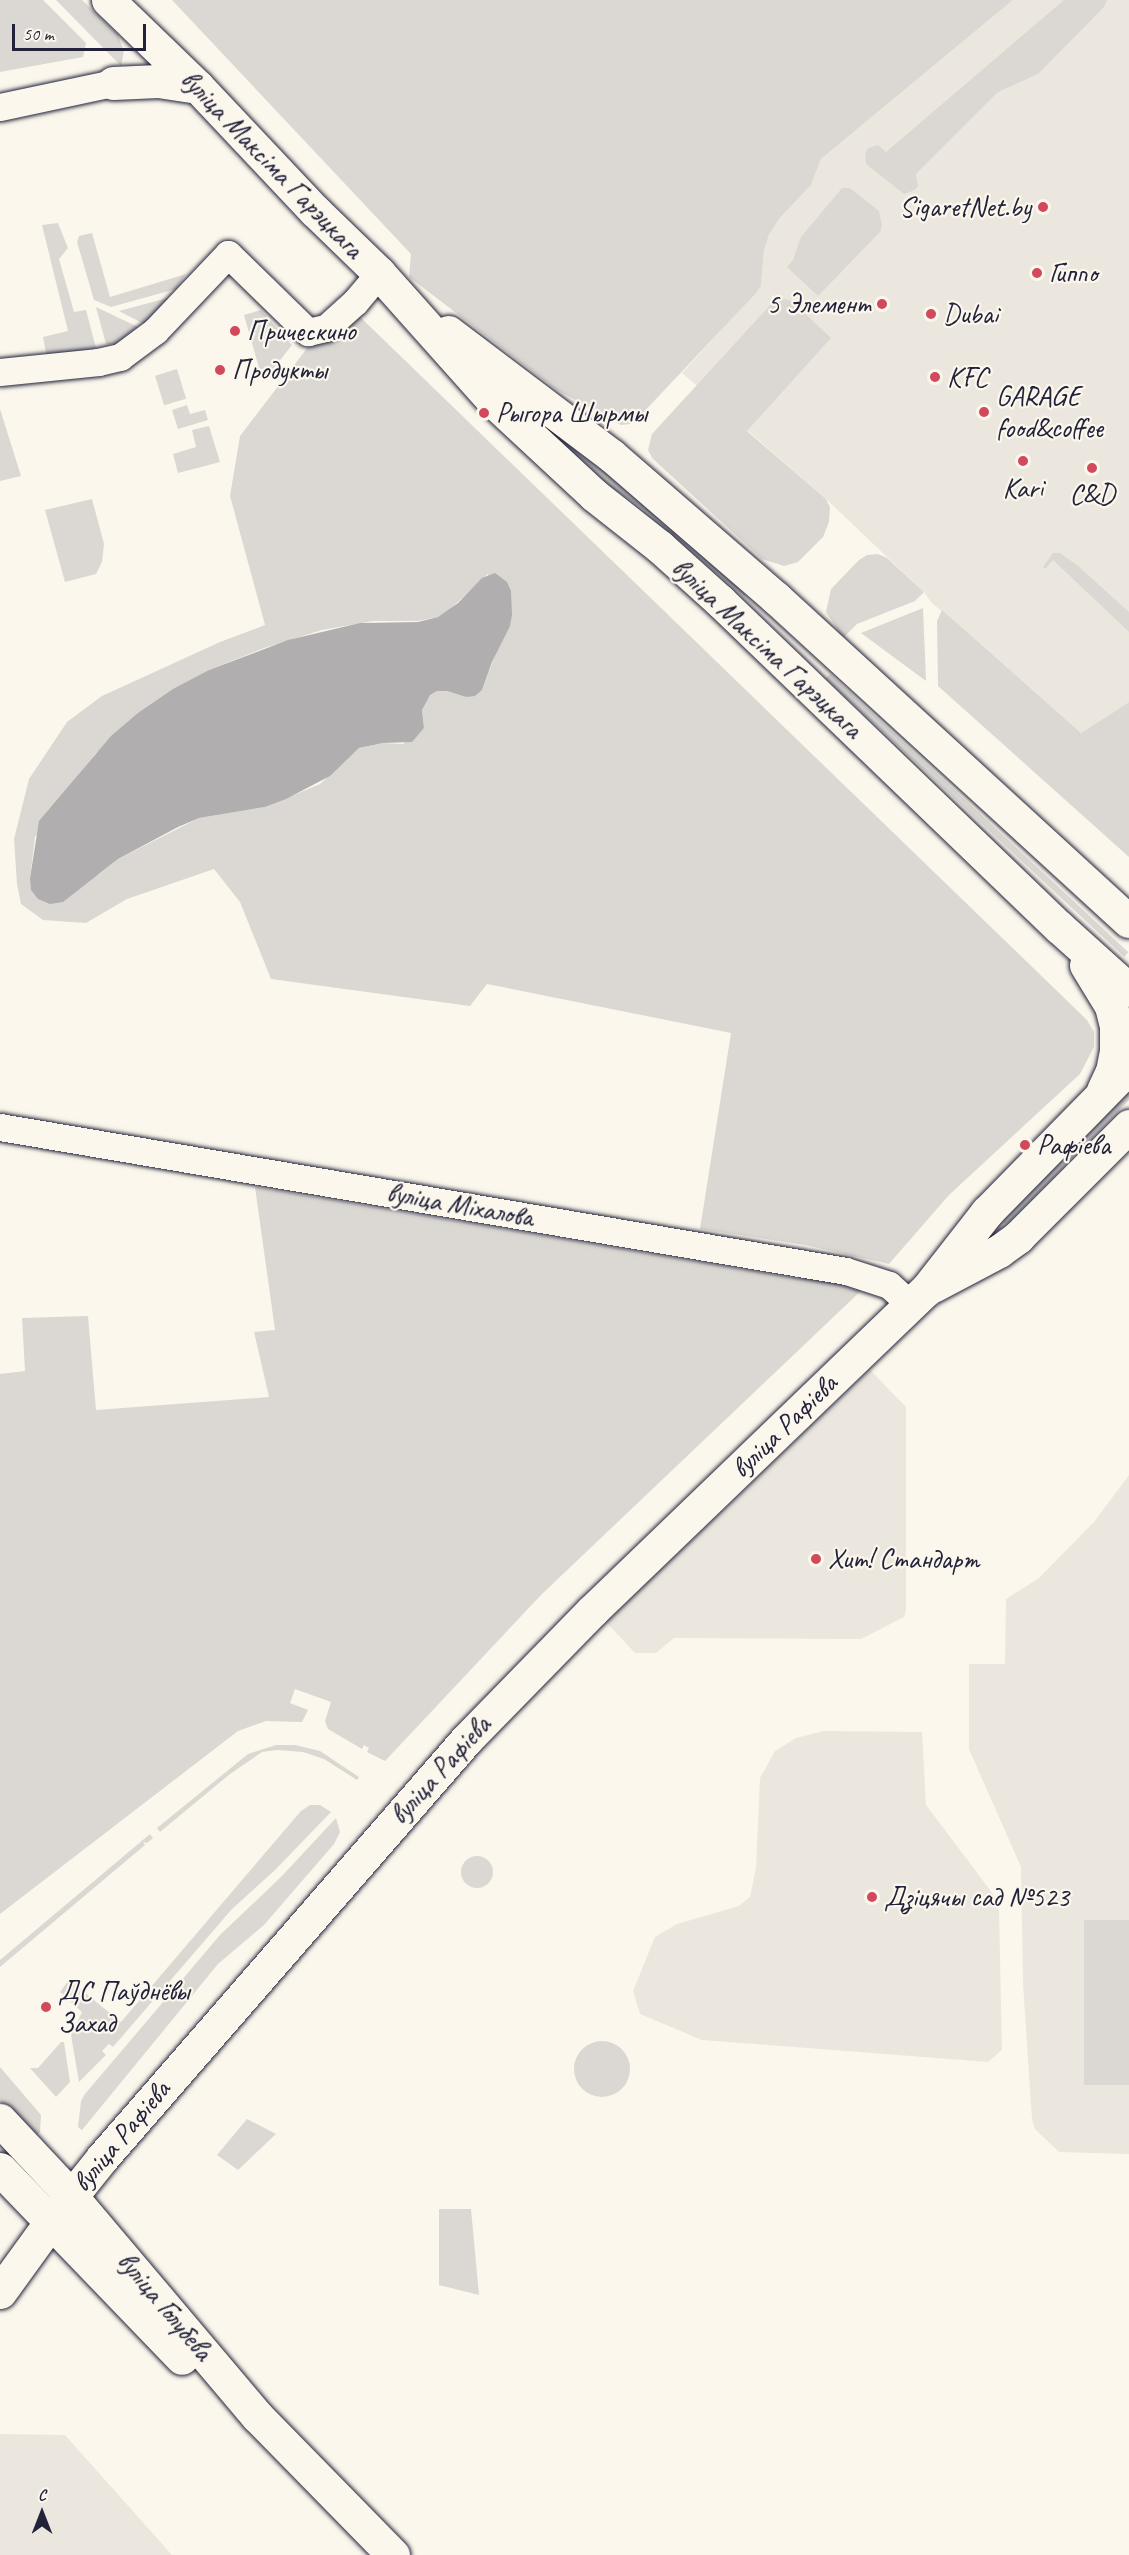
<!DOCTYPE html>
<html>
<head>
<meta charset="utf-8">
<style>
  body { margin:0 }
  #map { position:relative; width:1129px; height:2555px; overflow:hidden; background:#fbf7ec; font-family:Caveat,sans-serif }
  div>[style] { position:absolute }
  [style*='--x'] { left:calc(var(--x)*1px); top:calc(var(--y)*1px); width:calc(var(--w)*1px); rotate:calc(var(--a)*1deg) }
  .built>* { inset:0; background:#ebe7df }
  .green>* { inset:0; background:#dbd8d3; transform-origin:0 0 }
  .round { border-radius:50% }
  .water>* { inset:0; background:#b1aeb0 }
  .roads { filter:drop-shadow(0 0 2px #22223b) drop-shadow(0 0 2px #22223b) }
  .minor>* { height:27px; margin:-13.5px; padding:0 13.5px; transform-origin:13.5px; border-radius:13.5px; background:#fbf7ec }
  .major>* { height:33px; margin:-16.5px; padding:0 16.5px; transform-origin:16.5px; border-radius:16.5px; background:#fbf7ec }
  .dots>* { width:16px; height:16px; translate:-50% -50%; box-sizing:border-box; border:3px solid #fbf7ec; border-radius:50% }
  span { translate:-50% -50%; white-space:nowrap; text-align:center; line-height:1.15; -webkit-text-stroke:4.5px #fbf7ec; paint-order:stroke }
  .street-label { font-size:28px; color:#22223b }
  .poi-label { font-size:28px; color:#22223b }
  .right { translate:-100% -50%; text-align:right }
  .left { translate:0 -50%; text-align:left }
  .north { position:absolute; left:12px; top:2483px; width:60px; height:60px; -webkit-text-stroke:4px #fbf7ec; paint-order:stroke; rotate:0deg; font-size:16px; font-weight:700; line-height:24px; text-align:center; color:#22223b }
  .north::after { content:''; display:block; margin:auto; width:21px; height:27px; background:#22223b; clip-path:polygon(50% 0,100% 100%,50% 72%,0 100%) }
  .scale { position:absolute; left:12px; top:24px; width:134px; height:27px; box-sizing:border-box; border:3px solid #22223b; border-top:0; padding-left:8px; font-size:18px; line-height:21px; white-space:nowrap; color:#22223b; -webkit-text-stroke:4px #fbf7ec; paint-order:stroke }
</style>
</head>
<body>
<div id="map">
  <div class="built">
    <i style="clip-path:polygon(1013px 0,1129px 0,1129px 702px,1081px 733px,931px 602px,924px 592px,826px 499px,682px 373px,761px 286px,764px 250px,769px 235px,779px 219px,811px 185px,821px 159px)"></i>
    <i style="clip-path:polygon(870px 1370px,906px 1407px,906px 1610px,904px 1617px,861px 1639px,674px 1638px,656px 1653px,635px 1653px,606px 1622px)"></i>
    <i style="clip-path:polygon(1129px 1475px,1129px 2154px,1059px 2152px,1035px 2129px,1032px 2119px,1023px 1984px,1021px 1867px,969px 1749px,969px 1664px,1005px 1664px,1006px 1599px,1039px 1578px,1094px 1522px)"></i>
    <i style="clip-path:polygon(824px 1731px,922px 1732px,926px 1805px,996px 1898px,999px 1910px,1002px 2050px,988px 2062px,702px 2040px,640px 2014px,633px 1991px,655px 1937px,677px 1924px,739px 1906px,750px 1897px,756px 1868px,760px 1778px,775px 1751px,796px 1738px)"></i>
    <i style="clip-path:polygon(0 2434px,65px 2435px,172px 2555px,0 2555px)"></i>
  </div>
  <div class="green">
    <i style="clip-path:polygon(0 0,43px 0,86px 43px,83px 57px,0 72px)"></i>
    <i style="clip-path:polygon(56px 0,82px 0,118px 35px,124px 51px,121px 66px)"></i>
    <i style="clip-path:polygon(172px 0,1013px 0,821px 159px,811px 185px,779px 219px,769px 235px,764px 250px,761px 286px,756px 293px,639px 417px,630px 424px,621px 425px,557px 390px,409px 277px,411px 254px)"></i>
    <i style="clip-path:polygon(1064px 0,1107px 0,1104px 7px,1038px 74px,998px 92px,916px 174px,918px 186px,915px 190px,904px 194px,866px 164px,865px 154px,868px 148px,878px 145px,886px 152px)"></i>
    <i style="clip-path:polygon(842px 188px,850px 188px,879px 211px,882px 226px,880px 232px,818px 296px,787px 267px,793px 260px,801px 237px)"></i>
    <i style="clip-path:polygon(58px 223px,68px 248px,59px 259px,74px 312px,86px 310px,96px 348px,47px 358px,43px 337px,68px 331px,42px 225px)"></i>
    <i style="clip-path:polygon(92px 233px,110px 297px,186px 274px,176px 289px,111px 307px,94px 300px,77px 242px,79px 236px)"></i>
    <i style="clip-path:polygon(171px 297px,144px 324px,119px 311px)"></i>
    <i style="clip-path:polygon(784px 299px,792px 301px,831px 338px,747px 431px,826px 499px,830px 507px,829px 522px,823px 537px,798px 562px,784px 566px,762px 559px,652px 458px,648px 450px,652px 434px,772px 303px)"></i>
    <i style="clip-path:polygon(96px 307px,138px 327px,117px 344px,106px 344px)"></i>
    <i style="clip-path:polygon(261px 310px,292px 345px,263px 382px,244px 315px)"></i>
    <i style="clip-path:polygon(evenodd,356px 313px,1087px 1020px,1094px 1032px,1094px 1047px,1080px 1074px,949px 1195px,889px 1264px,805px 1245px,700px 1229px,731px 1033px,487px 984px,470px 1006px,271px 979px,240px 902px,214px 869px,127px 899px,86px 923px,43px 920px,21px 904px,17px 884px,14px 839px,29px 779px,67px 722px,102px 696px,220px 642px,265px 625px,230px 496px,240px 436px,314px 339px,356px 313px,488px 574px,496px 653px,482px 690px,466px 697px,447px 691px,437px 691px,429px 695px,422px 710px,424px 728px,403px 744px,383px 743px,359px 748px,320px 784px,265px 807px,199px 818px,118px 859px,98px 875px,30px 878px,35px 837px,67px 789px,96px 753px,209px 670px,264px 648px,322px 630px,373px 621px,418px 621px,438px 617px,448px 611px,488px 574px)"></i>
    <i style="left:177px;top:369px;width:31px;height:23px;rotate:73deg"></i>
    <i style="clip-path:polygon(501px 386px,627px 478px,747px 593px,744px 596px,666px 524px,601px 481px)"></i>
    <i style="clip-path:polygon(187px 405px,190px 414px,205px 410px,208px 420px,178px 429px,172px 410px)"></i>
    <i style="clip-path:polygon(0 409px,21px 476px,0 481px)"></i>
    <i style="clip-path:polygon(209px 426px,220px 462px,178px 473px,173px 454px,196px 447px,192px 430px)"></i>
    <i style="clip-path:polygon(92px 499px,104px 544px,102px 562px,96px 574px,65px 582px,45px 510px)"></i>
    <i style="clip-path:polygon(1053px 553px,1060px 553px,1077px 565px,1129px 612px,1129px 632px,1053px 560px,1045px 569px,1043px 567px)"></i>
    <i style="clip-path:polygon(878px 554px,887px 558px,924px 592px,915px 601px,857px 624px,843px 638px,826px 612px,831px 589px,859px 560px,867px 555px)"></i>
    <i style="clip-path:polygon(923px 608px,926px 681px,861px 633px)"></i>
    <i style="clip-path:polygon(942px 610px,1081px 733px,1129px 702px,1129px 857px,938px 686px,937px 621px)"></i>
    <i style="left:830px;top:674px;width:408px;height:6px;rotate:43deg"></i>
    <i style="clip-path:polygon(1129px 1090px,1129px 1100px,1009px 1223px,1003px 1224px,1004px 1218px)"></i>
    <i style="clip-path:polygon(255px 1187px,800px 1279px,813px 1276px,866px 1286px,541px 1595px,385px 1761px,367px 1752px,369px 1748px,364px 1745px,362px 1749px,328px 1729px,325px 1721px,331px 1702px,295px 1689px,290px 1703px,308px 1710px,302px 1722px,266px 1721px,238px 1731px,0 1914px,0 1374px,25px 1371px,22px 1318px,88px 1316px,96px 1410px,269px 1397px,254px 1332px,275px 1330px)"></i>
    <i style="clip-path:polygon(276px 1745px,295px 1745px,320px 1751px,359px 1777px,357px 1780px,324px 1759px,303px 1752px,277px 1750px,262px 1752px,230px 1774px,160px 1832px,157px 1828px,248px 1754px)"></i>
    <i style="clip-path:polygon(310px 1805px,320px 1805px,331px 1812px,275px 1870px,232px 1909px,113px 2047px,109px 2044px,102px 2051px,106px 2055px,79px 2082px,71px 2035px,82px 2012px,60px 1992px,69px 1980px,121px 2022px,301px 1811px)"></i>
    <i style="clip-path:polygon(336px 1818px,340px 1832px,334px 1844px,264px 1925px,218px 1964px,82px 2130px,78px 2127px,81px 2101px,85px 2094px,220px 1935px,281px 1877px)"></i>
    <i style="clip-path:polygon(150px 1834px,153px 1838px,147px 1843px,143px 1842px,145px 1845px,0 1967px,0 1960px)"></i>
    <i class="round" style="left:461px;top:1856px;width:32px;height:32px"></i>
    <i style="left:1084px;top:1920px;width:45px;height:165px"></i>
    <i class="round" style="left:574px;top:2041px;width:56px;height:56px"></i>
    <i style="clip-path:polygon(61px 2042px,64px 2042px,70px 2082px,56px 2097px,30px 2068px,38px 2068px)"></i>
    <i style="clip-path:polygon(0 2067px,41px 2115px,40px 2132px,35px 2138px,0 2100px)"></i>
    <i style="clip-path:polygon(247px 2119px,276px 2134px,238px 2170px,217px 2155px)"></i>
    <i style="clip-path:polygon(439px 2209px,471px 2209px,479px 2295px,439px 2285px)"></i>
  </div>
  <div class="water">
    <i style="clip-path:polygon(495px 573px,507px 582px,511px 591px,512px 615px,510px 626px,492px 662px,482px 690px,475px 696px,466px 697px,447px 691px,437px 691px,430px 695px,422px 710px,424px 728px,412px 742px,383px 743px,359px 748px,330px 776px,286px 799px,265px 807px,199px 818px,178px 827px,118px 859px,63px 902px,50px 904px,38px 899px,31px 890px,30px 878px,39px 821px,111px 736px,138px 713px,173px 689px,209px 670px,288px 640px,360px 623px,418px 622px,438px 617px,458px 603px,482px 578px)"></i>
  </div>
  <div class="roads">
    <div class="minor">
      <i style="--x:0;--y:107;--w:116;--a:-12"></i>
      <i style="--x:0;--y:372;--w:99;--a:-5.8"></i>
      <i style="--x:98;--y:362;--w:23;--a:-13"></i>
      <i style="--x:120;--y:357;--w:44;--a:-36.6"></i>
      <i style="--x:155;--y:331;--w:106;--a:-46.5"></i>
      <i style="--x:228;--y:254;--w:112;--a:44.3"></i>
      <i style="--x:308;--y:332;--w:18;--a:-13"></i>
      <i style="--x:326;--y:328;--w:39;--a:-42"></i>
      <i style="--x:355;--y:302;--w:38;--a:-50"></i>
      <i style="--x:0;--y:1127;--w:858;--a:9.66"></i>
      <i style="--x:846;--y:1271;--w:45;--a:18"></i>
      <i style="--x:889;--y:1285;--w:30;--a:42"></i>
    </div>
    <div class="major">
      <i style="--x:108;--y:0;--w:125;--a:44"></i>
      <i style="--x:198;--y:87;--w:170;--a:46.7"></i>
      <i style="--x:315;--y:211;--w:89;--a:44.1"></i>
      <i style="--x:379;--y:273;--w:173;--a:48.3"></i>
      <i style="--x:494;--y:402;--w:137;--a:42.9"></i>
      <i style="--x:594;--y:495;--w:84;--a:38.2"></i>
      <i style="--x:660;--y:547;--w:81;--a:42"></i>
      <i style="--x:720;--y:601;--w:470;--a:43.9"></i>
      <i style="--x:1059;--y:927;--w:94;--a:42"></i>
      <i style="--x:113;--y:83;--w:45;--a:-2.5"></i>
      <i style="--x:158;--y:81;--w:40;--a:8.5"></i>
      <i style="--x:448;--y:332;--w:206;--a:37.1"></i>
      <i style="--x:612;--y:456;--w:217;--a:40.9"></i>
      <i style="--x:776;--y:598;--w:478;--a:42.5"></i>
      <i style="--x:1086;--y:965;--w:48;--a:58.6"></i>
      <i style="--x:1111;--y:1006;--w:21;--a:76"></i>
      <i style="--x:1116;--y:1026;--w:25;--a:90"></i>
      <i style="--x:1116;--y:1051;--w:20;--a:101"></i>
      <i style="--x:1112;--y:1071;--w:21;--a:115"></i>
      <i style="--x:933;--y:1286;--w:75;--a:-27.9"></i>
      <i style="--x:999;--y:1251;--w:24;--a:-36"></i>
      <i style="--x:1018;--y:1237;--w:157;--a:-45"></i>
      <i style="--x:0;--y:2120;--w:104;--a:46.9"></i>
      <i style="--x:71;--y:2196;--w:289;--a:49.8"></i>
      <i style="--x:258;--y:2417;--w:193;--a:45.6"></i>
      <i style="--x:0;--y:2169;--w:262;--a:46.1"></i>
      <i style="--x:0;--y:2292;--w:85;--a:-54.1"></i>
      <i style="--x:50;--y:2223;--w:83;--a:-51.3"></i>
      <i style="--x:102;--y:2158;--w:554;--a:-48.95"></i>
      <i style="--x:466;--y:1740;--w:180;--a:-45.7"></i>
      <i style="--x:592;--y:1611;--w:463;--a:-43.9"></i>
      <i style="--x:926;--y:1290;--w:99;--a:-52"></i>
      <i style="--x:987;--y:1212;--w:203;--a:-45.6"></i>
    </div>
  </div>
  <div class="dots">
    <i style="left:1043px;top:207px;background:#d1495b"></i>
    <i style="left:1037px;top:273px;background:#d1495b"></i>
    <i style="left:882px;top:304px;background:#d1495b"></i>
    <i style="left:931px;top:314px;background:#d1495b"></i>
    <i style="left:235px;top:331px;background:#d1495b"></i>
    <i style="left:220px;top:370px;background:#d1495b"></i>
    <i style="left:935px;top:377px;background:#d1495b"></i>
    <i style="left:984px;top:412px;background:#d1495b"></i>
    <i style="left:484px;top:413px;background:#d1495b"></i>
    <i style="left:1023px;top:461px;background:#d1495b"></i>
    <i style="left:1092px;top:468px;background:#d1495b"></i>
    <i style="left:1025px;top:1145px;background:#d1495b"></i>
    <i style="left:816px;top:1559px;background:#d1495b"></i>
    <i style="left:872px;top:1897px;background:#d1495b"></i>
    <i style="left:46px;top:2007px;background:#d1495b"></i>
  </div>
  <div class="street-label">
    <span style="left:272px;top:164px;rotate:46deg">вуліца Максіма Гарэцкага</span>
    <span style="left:767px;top:648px;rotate:43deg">вуліца Максіма Гарэцкага</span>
    <span style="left:460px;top:1205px;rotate:10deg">вуліца Міхалова</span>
    <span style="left:784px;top:1426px;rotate:-44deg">вуліца Рафіева</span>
    <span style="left:440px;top:1770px;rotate:-48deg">вуліца Рафіева</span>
    <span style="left:121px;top:2136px;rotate:-50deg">вуліца Рафіева</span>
    <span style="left:165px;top:2306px;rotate:50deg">вуліца Голубева</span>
  </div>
  <div class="poi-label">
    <span class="right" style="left:1031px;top:207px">SigaretNet.by</span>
    <span class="left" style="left:1049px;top:273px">Гиппо</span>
    <span class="right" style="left:870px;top:304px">5 Элемент</span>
    <span class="left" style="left:943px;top:314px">Dubai</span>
    <span class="left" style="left:247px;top:331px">Прическино</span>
    <span class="left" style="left:232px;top:370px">Продукты</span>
    <span class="left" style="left:947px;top:377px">KFC</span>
    <span class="left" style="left:996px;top:412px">GARAGE<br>food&amp;coffee</span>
    <span class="left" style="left:496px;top:413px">Рыгора Шырмы</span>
    <span style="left:1023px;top:488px">Kari</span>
    <span style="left:1092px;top:494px">C&amp;D</span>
    <span class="left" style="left:1037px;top:1145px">Рафіева</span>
    <span class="left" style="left:828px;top:1559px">Хит! Стандарт</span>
    <span class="left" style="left:884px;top:1897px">Дзіцячы сад №523</span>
    <span class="left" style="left:58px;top:2007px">ДС Паўднёвы<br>Захад</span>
  </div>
  <div class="north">С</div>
  <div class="scale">50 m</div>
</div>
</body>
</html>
